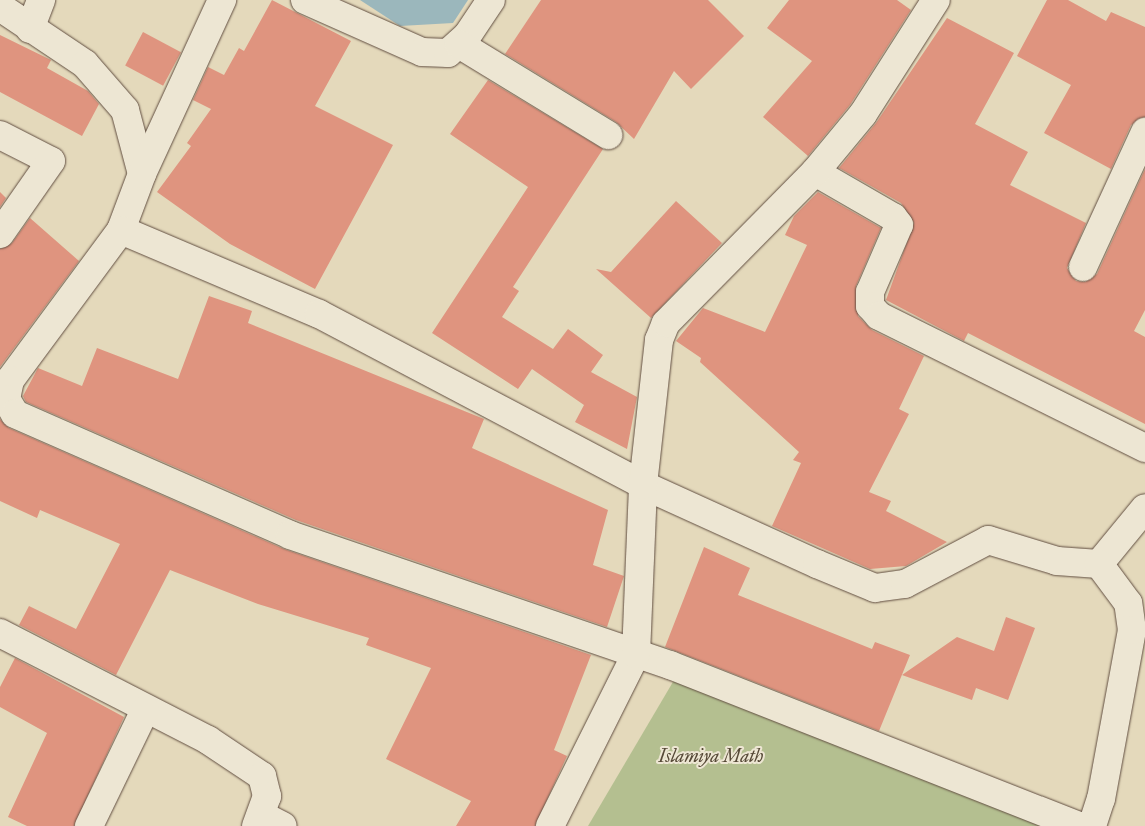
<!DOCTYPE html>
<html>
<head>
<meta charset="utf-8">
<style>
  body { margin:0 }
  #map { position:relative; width:1145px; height:826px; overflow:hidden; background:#e4d9bb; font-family:"IM FELL Great Primer",serif }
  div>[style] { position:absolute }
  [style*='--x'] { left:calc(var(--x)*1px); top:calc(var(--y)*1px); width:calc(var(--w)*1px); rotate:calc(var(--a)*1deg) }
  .green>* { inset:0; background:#b4bf90 }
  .water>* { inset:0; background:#9bb7bc }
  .building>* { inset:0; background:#df947f; transform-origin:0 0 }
  .roads { filter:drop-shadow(0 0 1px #614e41) drop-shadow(0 0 1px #614e41) }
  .minor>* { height:28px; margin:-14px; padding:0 14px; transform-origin:14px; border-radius:14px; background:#ede6d3 }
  span { translate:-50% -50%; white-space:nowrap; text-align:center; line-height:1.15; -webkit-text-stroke:4px #ede6d3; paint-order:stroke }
  .park-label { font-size:18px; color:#554836; font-style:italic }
</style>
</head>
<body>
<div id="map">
  <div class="green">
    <i style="clip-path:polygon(680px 670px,1067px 826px,588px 826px)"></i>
  </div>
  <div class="water">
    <i style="clip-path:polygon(360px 0,468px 0,453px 23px,400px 26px)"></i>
  </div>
  <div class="building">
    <i style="clip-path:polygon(272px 0,351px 41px,315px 106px,393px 145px,315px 289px,230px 244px,157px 192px,191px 146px,187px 143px,211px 109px,193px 100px,208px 67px,224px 75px,239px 48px,244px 51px)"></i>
    <i style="clip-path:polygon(541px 0,708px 0,744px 36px,691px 89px,674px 71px,634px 139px,616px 122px,505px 54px)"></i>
    <i style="clip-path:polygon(789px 0,897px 0,911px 10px,850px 105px,808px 156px,763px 117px,812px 61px,767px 28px)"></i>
    <i style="clip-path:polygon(1047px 0,1068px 0,1106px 21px,1111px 12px,1145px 27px,1145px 117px,1131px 125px,1111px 169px,1044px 133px,1071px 85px,1017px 56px)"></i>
    <i style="clip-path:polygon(947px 18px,1014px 53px,975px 124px,1028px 152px,1010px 185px,1086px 223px,1067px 268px,1076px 281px,1085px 282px,1097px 274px,1145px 169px,1145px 310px,1134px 331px,1145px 337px,1145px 424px,968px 333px,964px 341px,886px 300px,914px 223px,901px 203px,839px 168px,876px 123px)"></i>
    <i style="left:143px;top:32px;width:43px;height:38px;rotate:28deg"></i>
    <i style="clip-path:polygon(0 35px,51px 60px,47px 68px,88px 91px,99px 104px,82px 136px,0 92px)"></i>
    <i style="clip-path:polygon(488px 80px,603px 149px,513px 287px,519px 291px,502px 317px,553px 349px,568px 329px,603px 355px,591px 372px,637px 397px,627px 449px,575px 422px,584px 405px,532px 369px,518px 389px,432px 333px,528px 187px,450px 134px)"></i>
    <i style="clip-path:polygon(0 192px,6px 198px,0 207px)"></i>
    <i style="clip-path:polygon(818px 192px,881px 228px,856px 286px,858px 316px,872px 330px,924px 356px,899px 409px,909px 414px,869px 492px,891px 501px,886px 511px,947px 542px,906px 566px,870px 569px,772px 526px,801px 463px,793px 460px,799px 452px,700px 362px,701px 358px,676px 341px,703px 308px,765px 332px,807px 245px,785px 235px,794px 216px)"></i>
    <i style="clip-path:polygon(676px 201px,722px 243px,651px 318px,596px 269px,611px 272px)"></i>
    <i style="clip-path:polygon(30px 218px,79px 261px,0 367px,0 249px,12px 243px)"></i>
    <i style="clip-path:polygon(209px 296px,252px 311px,248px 323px,484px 419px,472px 448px,608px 510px,593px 565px,624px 576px,607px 627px,296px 520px,26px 402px,23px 396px,38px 368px,82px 386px,97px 348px,178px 379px)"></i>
    <i style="clip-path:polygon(0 419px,9px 428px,284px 549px,591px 655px,554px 750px,567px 756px,535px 826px,456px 826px,471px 801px,386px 759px,431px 668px,366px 645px,369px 638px,258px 604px,170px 570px,116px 675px,19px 625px,29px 606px,76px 629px,120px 544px,40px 510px,37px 518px,0 501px)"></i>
    <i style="clip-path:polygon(704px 547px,750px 568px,738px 595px,872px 649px,875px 642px,910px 655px,879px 731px,665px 647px)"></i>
    <i style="clip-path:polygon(1006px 617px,1035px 628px,1008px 700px,976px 688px,972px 700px,902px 675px,957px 637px,994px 651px)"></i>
    <i style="clip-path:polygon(15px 658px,124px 717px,74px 826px,27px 826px,8px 817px,47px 733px,0 707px,0 687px)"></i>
  </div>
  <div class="roads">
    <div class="minor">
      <i style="--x:305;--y:0;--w:128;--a:24"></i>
      <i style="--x:422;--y:52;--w:26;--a:2"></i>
      <i style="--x:448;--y:53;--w:25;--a:-42"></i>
      <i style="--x:467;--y:36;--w:43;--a:-56.3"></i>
      <i style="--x:0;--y:7;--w:102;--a:33.8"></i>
      <i style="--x:85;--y:64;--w:61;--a:49"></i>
      <i style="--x:125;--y:110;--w:66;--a:75.1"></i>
      <i style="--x:142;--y:174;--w:60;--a:110.6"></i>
      <i style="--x:121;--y:230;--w:215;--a:23"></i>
      <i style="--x:319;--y:314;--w:366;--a:27.8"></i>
      <i style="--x:643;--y:485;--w:191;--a:24.4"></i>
      <i style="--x:817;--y:564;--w:63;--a:22.5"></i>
      <i style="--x:875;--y:588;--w:30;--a:-8"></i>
      <i style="--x:905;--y:584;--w:94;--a:-27.9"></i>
      <i style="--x:988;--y:540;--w:72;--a:16.9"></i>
      <i style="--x:1057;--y:561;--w:42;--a:4.1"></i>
      <i style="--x:1099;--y:564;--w:72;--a:-50.6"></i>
      <i style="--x:30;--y:29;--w:31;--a:-69"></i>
      <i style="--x:459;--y:44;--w:175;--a:31.4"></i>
      <i style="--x:0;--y:135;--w:57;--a:27"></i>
      <i style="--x:51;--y:161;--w:89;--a:124.9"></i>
      <i style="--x:815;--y:172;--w:90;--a:30"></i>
      <i style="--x:893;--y:217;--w:10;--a:53"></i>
      <i style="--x:899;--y:225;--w:73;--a:113.4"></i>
      <i style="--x:870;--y:292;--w:14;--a:90"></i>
      <i style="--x:870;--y:306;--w:13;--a:48"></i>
      <i style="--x:879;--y:316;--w:297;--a:26.4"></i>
      <i style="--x:142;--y:174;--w:192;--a:-65.3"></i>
      <i style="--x:121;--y:230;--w:187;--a:126.5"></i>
      <i style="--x:10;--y:380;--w:19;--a:102"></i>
      <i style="--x:6;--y:399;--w:17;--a:59"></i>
      <i style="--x:15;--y:414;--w:300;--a:23.7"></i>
      <i style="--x:290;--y:535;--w:402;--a:18.9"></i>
      <i style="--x:670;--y:665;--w:439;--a:21.5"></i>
      <i style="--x:1083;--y:267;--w:149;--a:-65.3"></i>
      <i style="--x:0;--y:633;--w:234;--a:27.2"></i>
      <i style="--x:208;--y:740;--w:65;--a:33.7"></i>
      <i style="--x:262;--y:776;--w:21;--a:76"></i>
      <i style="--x:267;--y:796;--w:32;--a:110"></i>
      <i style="--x:263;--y:816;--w:22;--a:27"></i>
      <i style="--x:89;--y:826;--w:129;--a:-64.2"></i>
      <i style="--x:550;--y:826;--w:192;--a:-63.4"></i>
      <i style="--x:636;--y:654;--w:169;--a:-87.6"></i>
      <i style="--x:643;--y:485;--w:146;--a:-83.7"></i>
      <i style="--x:659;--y:340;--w:18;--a:-68"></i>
      <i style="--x:666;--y:323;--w:212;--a:-45.4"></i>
      <i style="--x:815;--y:172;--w:75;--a:-50.4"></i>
      <i style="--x:863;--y:114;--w:135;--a:-57.4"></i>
      <i style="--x:1092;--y:826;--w:28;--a:-72"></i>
      <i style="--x:1101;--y:799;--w:172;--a:-79.6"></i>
      <i style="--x:1132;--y:630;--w:27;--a:-98"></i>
      <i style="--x:1128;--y:603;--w:49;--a:-126.6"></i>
    </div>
  </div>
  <div class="park-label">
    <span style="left:711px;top:756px">Islamiya Math</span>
  </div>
</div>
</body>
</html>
